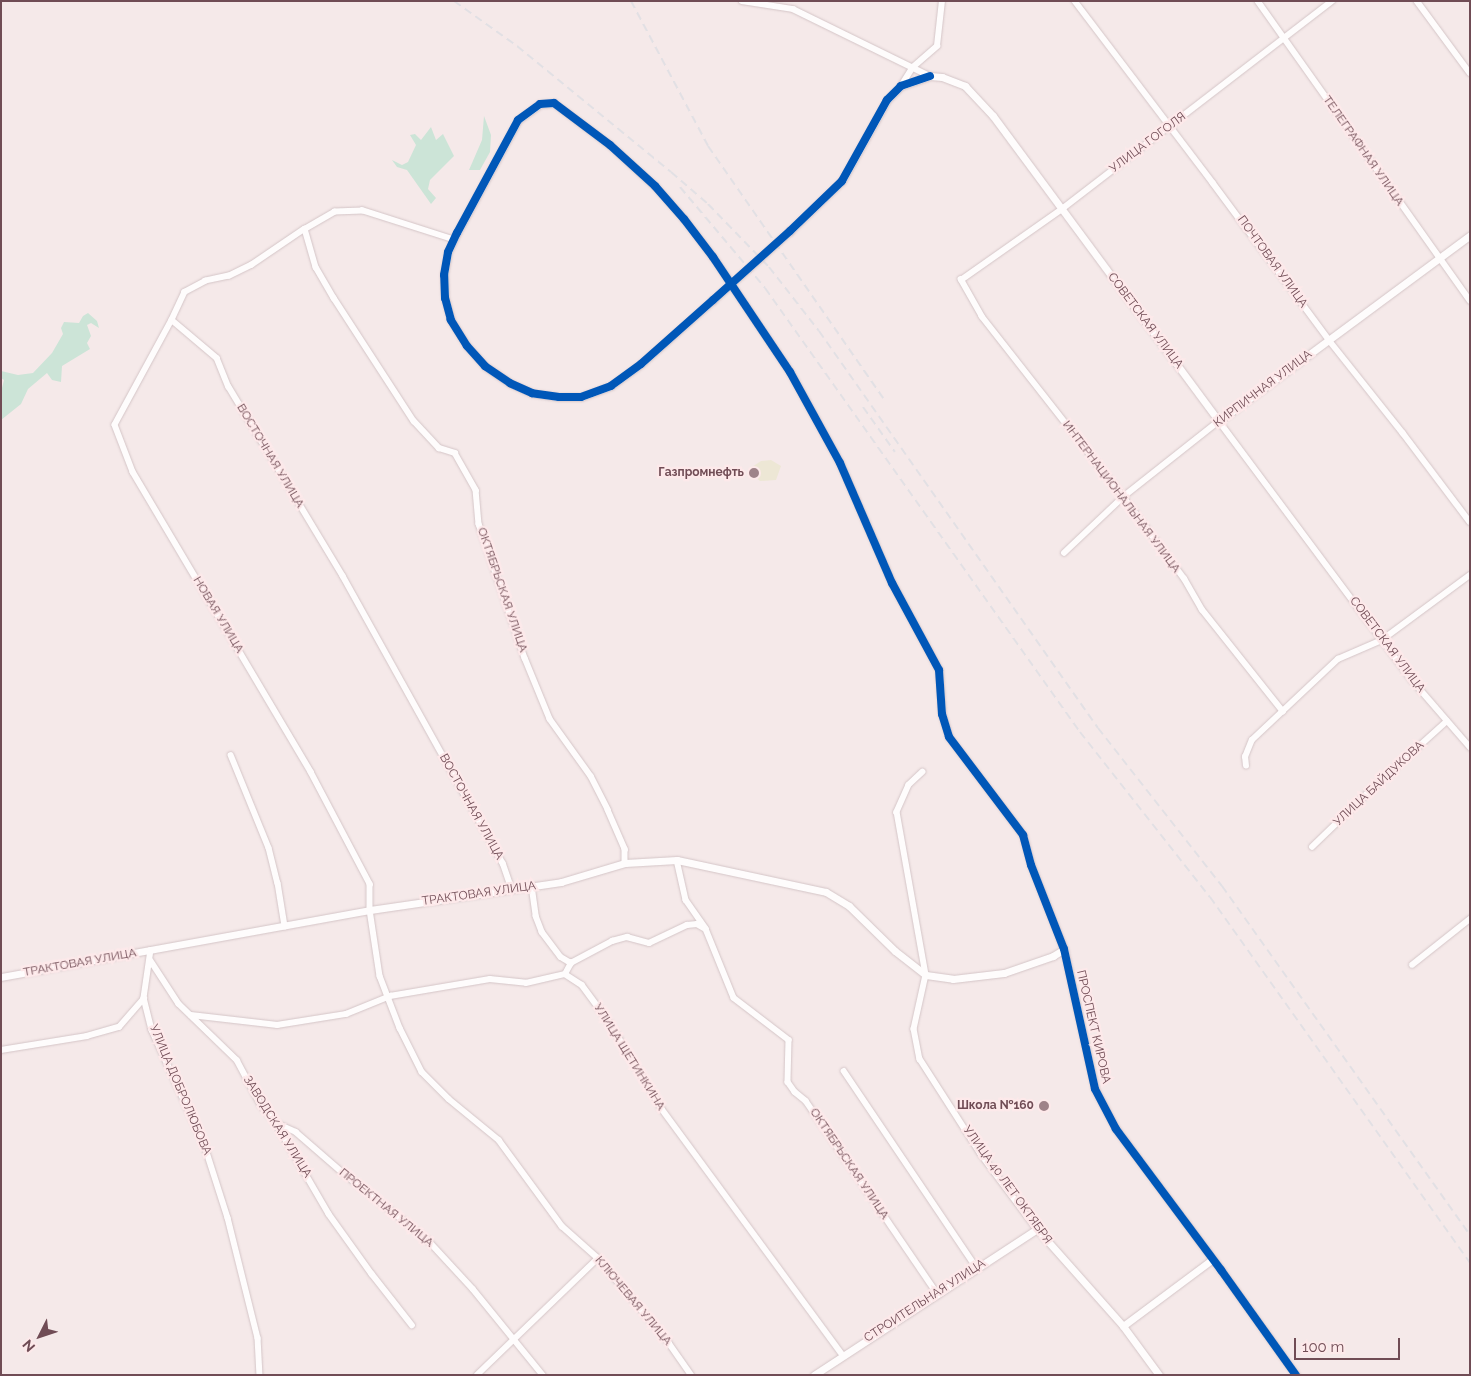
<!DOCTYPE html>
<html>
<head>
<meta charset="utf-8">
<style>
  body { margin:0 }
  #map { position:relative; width:1471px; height:1376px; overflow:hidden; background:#f5e9e9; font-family:Raleway,sans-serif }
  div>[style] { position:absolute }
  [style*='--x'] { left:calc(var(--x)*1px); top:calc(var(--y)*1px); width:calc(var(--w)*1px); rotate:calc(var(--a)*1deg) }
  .green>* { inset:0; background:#ede7d5 }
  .water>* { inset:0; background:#cce4d7 }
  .roads { filter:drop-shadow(0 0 1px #d4c5c7) drop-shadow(0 0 1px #d4c5c7) }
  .minor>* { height:5.5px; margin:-2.75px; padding:0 2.75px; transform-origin:2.75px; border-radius:2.75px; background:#fefcfc }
  .tertiary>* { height:7px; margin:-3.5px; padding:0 3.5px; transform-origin:3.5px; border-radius:3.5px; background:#fefcfc }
  .rail>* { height:2px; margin-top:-1px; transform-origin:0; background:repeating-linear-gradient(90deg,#e2e0e4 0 8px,transparent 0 13px) }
  .bridges { filter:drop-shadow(0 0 1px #d4c5c7) drop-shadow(0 0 1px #d4c5c7) }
  .tertiary-bridge>* { height:7px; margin:-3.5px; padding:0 3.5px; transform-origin:3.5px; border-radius:3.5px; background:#fefcfc }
  .cycleway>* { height:8px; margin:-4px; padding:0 4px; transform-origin:4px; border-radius:4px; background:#0057b8 }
  .dots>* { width:14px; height:14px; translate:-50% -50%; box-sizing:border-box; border:2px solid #fde9ea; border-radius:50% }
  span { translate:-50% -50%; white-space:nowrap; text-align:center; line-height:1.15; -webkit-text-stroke:4.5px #fde9ea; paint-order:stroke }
  .street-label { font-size:12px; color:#704c55 }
  .poi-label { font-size:12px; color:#704c55; font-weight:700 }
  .right { translate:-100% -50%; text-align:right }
  .frame { position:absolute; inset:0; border:2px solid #704c55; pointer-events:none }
  .north { position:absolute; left:15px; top:1311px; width:50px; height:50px; -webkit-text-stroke:4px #fde9ea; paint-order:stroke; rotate:229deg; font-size:14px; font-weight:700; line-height:20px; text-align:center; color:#704c55 }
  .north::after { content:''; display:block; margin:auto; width:18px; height:22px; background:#704c55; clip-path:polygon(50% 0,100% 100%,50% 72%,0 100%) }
  .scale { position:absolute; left:1294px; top:1338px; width:106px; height:22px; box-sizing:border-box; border:2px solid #704c55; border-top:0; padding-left:6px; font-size:15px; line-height:18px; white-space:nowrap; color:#704c55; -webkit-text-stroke:4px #fde9ea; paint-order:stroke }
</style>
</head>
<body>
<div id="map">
  <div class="green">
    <i style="clip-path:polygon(771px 460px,781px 466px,776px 480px,760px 481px,754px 476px,752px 467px,761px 461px)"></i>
  </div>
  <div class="water">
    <i style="clip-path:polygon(484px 116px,491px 135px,490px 152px,480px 170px,469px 170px,482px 140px)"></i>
    <i style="clip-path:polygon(431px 127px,436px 140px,443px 134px,454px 156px,430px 180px,428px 189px,436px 198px,431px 204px,407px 170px,397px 167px,392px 160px,402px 165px,408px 162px,416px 145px,410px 135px,415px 134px,421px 140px)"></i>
    <i style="clip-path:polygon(88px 313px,97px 321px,99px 328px,91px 323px,87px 325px,91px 336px,87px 343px,90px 349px,62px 366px,61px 382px,52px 380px,47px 373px,28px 389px,21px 404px,1px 420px,1px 392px,4px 380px,1px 378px,1px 371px,18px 375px,33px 373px,52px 353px,63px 334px,61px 328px,64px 322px,79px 323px,83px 316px)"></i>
  </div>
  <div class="roads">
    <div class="minor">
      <i style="--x:742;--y:1;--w:52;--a:8.9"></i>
      <i style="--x:793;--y:9;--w:153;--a:26.1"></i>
      <i style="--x:1075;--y:1;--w:228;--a:52.8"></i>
      <i style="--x:1213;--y:183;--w:195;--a:53.5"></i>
      <i style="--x:1329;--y:340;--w:119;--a:51.5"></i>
      <i style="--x:1403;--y:433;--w:111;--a:53"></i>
      <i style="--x:1258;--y:1;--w:367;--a:54.7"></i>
      <i style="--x:1417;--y:1;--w:89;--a:53.6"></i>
      <i style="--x:901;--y:86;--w:22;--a:-58"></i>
      <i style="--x:913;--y:67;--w:32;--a:-41"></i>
      <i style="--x:937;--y:46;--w:45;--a:-83.7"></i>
      <i style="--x:305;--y:229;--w:40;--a:74"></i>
      <i style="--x:316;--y:267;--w:36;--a:60"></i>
      <i style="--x:334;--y:298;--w:147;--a:57"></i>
      <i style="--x:414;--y:421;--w:37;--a:47"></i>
      <i style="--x:439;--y:448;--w:17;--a:17"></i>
      <i style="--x:455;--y:453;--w:43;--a:60.4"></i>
      <i style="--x:476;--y:490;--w:34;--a:85"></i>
      <i style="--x:479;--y:524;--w:142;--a:71.1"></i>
      <i style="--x:525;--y:658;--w:66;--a:67.7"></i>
      <i style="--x:550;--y:719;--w:70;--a:54.3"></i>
      <i style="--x:591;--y:776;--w:38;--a:63"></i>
      <i style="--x:608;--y:810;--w:43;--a:66.4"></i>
      <i style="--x:625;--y:849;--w:14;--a:90"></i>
      <i style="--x:454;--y:240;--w:96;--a:-162.3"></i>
      <i style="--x:363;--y:211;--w:28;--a:178"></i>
      <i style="--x:335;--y:212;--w:34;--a:150"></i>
      <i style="--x:305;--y:229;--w:64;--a:145.8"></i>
      <i style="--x:252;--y:265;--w:25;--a:154"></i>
      <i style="--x:229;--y:276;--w:24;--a:168"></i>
      <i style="--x:206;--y:281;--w:24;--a:152"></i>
      <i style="--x:185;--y:292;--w:31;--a:115"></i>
      <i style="--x:172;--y:320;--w:59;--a:40.2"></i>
      <i style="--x:217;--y:358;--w:31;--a:68"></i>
      <i style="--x:229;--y:387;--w:221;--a:58.9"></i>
      <i style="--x:343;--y:576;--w:329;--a:60.9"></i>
      <i style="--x:503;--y:863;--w:28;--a:71"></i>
      <i style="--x:172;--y:320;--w:119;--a:118.5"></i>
      <i style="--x:115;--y:425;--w:50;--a:69"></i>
      <i style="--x:133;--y:472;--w:349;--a:59.3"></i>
      <i style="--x:311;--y:772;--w:127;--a:62.2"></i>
      <i style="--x:370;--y:884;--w:26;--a:90"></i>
      <i style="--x:370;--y:910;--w:67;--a:81.4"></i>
      <i style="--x:380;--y:976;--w:56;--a:69"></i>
      <i style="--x:400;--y:1028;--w:49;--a:63.4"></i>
      <i style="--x:422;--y:1072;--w:38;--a:45"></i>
      <i style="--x:449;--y:1099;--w:65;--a:39.4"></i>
      <i style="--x:499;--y:1140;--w:107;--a:53.8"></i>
      <i style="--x:562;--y:1226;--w:48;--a:41.6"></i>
      <i style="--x:598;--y:1258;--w:111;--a:50.1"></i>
      <i style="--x:669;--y:1343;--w:39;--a:55"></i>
      <i style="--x:1064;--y:553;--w:81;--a:-43.5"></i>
      <i style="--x:1123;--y:497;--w:122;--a:-38.4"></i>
      <i style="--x:1219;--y:421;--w:323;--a:53.3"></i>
      <i style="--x:1412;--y:680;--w:89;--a:49.1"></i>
      <i style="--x:1283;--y:712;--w:130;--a:-128.5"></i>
      <i style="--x:1202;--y:610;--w:36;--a:-120"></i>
      <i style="--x:1184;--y:579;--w:102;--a:-126.6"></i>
      <i style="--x:1123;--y:497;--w:229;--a:-128.1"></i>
      <i style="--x:982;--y:317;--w:43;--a:-119.6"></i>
      <i style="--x:961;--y:280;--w:123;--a:-35.1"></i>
      <i style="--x:1062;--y:209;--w:341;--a:-37.6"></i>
      <i style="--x:231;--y:755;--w:100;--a:67.8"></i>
      <i style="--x:269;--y:848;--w:36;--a:76"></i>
      <i style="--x:278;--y:883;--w:44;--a:80.8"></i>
      <i style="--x:1246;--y:766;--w:9;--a:-96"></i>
      <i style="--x:1245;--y:757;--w:18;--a:-68"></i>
      <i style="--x:1252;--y:740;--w:118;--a:-43.3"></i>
      <i style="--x:1338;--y:659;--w:48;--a:-23.4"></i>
      <i style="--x:1382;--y:640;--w:109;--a:-36.5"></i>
      <i style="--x:923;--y:772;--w:19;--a:137"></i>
      <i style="--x:909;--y:785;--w:30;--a:114"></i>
      <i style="--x:897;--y:812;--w:166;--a:79.9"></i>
      <i style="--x:926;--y:975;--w:55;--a:102.5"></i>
      <i style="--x:914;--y:1029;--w:31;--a:79"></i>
      <i style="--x:920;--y:1059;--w:113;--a:57.3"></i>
      <i style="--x:981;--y:1154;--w:94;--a:53.3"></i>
      <i style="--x:1312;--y:847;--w:86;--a:-44.1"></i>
      <i style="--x:1374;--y:787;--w:98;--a:-42.1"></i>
      <i style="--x:677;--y:860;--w:41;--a:77.3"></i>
      <i style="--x:686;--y:900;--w:35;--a:55"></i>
      <i style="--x:706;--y:929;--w:74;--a:67.9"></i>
      <i style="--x:734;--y:998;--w:69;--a:37.4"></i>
      <i style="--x:789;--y:1040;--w:42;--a:91.4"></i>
      <i style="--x:788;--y:1082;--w:12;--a:55"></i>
      <i style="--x:795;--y:1092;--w:14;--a:39"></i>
      <i style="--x:806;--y:1101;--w:232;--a:55.7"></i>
      <i style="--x:532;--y:886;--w:30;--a:82"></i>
      <i style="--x:536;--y:916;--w:17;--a:69"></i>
      <i style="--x:542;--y:932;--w:31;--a:53"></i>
      <i style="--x:561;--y:957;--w:12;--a:31"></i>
      <i style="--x:151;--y:950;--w:49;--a:98.3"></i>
      <i style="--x:144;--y:998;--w:33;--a:76"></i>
      <i style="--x:152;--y:1030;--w:128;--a:65.4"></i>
      <i style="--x:205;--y:1146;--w:76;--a:72.3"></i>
      <i style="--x:228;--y:1218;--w:124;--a:76"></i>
      <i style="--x:258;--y:1338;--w:37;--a:87"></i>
      <i style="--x:151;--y:961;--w:51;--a:56.9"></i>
      <i style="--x:179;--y:1004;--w:81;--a:44"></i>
      <i style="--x:237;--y:1060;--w:51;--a:61.9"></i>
      <i style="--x:261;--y:1105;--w:23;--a:50"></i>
      <i style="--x:276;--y:1123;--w:105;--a:59.8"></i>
      <i style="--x:329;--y:1214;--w:74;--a:54.4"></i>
      <i style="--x:372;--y:1274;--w:65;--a:51.9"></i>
      <i style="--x:1412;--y:965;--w:74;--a:-38.4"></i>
      <i style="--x:565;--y:974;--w:13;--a:-61"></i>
      <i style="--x:571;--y:963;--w:47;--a:-28.2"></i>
      <i style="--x:612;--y:941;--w:16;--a:-15"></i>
      <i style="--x:627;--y:937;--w:23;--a:15"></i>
      <i style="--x:649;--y:943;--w:42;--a:-25.3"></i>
      <i style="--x:687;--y:925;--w:10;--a:-6"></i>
      <i style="--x:697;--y:924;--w:8;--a:30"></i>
      <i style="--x:191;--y:1015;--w:87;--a:6.6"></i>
      <i style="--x:277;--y:1025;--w:70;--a:-9.1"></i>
      <i style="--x:346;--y:1014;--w:48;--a:-22.2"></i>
      <i style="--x:390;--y:996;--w:101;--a:-9.6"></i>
      <i style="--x:490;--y:979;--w:36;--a:6"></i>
      <i style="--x:526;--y:983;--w:40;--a:-13"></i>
      <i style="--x:565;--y:974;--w:20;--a:33"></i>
      <i style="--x:582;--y:985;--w:47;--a:53.6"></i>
      <i style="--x:610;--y:1023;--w:100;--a:58.8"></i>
      <i style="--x:662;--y:1109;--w:305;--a:53.7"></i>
      <i style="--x:1;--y:1050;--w:87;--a:-9.2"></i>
      <i style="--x:87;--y:1036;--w:33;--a:-16"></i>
      <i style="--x:119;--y:1027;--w:38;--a:-49"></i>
      <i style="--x:844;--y:1071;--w:238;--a:56"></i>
      <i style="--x:276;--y:1123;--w:22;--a:24"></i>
      <i style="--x:296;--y:1132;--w:61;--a:41"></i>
      <i style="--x:342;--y:1172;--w:108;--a:38.2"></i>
      <i style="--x:427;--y:1239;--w:68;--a:47.4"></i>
      <i style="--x:473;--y:1289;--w:111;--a:50.9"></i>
      <i style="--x:477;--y:1375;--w:168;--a:-44"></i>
    </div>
    <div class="tertiary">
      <i style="--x:790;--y:231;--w:72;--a:-43.9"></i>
      <i style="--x:842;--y:181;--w:93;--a:-60.9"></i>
      <i style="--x:887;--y:100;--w:20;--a:-45"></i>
      <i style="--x:901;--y:86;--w:31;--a:-19"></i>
      <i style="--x:930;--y:76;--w:12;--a:5"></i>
      <i style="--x:942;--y:77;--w:25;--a:21"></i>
      <i style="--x:965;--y:86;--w:41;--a:47"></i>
      <i style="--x:993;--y:116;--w:380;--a:53.5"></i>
      <i style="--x:1219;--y:421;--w:312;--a:-36.5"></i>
      <i style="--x:713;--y:300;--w:96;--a:138.4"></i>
      <i style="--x:641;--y:364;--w:37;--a:144"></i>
      <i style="--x:611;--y:386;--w:32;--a:160"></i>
      <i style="--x:581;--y:397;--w:22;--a:180"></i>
      <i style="--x:559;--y:397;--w:27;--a:-172"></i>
      <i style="--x:532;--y:393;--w:24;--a:-156"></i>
      <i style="--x:510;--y:383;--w:30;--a:-146"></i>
      <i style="--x:485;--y:366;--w:27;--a:-132"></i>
      <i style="--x:467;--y:346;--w:31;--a:-122"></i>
      <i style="--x:451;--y:320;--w:23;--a:-105"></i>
      <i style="--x:445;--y:298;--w:23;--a:-92"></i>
      <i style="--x:444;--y:275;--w:23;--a:-80"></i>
      <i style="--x:448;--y:252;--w:21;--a:-65"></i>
      <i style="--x:457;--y:233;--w:128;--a:-61.6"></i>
      <i style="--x:518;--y:120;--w:27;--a:-36"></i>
      <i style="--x:540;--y:104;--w:14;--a:-4"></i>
      <i style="--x:554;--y:103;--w:70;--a:36.9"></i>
      <i style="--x:610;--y:145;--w:61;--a:42.3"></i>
      <i style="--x:655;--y:186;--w:44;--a:48.7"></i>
      <i style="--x:684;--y:219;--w:48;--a:52.7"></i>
      <i style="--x:713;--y:257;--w:138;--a:56.2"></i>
      <i style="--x:790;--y:372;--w:104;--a:61.2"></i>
      <i style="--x:840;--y:463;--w:131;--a:66.6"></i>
      <i style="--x:892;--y:583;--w:99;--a:61.6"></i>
      <i style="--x:939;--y:670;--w:44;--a:86.1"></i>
      <i style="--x:942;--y:714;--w:24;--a:73"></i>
      <i style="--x:949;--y:737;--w:123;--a:52.9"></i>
      <i style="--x:1023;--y:835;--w:31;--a:75"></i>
      <i style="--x:1031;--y:865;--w:90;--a:68.6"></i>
      <i style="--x:1064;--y:949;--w:143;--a:77.5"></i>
      <i style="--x:1095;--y:1089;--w:45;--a:62.3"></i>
      <i style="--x:1116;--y:1129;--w:176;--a:53.3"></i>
      <i style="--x:1221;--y:1270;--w:129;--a:54.5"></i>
      <i style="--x:1;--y:977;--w:375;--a:-10.3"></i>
      <i style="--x:370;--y:910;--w:193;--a:-8.3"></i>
      <i style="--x:561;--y:882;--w:67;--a:-16.5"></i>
      <i style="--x:625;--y:863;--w:52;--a:-3.3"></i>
      <i style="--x:677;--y:860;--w:152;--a:12.1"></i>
      <i style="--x:826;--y:892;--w:27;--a:31"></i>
      <i style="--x:849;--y:906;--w:64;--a:44.4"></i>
      <i style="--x:895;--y:951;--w:39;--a:38"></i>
      <i style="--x:926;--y:975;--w:27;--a:8"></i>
      <i style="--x:953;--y:979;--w:51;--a:-6.7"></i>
      <i style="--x:1004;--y:973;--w:52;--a:-19.1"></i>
      <i style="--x:1053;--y:956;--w:13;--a:-32"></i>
      <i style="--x:1123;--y:1326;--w:112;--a:-36.7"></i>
      <i style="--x:814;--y:1375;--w:267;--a:-33.2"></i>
      <i style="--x:1037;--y:1229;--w:130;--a:48.4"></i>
      <i style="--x:1123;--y:1326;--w:61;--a:53.7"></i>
    </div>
  </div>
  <div class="rail">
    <i style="--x:454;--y:1;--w:77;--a:35.5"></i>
    <i style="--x:517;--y:46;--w:199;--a:39.3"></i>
    <i style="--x:671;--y:172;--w:49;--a:40.9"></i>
    <i style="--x:708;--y:204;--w:88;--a:45.9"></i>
    <i style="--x:769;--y:267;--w:81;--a:52"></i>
    <i style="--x:819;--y:331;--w:485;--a:54.9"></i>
    <i style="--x:1098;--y:728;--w:201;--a:51.9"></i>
    <i style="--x:1222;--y:886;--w:428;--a:54.6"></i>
    <i style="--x:631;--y:1;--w:164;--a:62"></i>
    <i style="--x:708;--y:146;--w:307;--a:55.2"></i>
    <i style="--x:680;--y:187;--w:132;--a:49.9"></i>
    <i style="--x:765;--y:288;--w:544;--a:54.65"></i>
    <i style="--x:1080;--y:732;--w:210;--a:51.8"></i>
    <i style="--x:1210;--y:897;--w:449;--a:54.6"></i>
    <i style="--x:863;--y:407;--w:55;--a:54.6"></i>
  </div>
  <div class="bridges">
    <div class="tertiary-bridge">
      <i style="--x:713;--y:300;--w:103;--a:-41.9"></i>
    </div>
  </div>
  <div class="cycleway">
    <i style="--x:930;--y:76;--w:31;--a:161"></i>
    <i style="--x:901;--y:86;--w:20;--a:135"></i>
    <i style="--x:887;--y:100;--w:93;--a:119.1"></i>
    <i style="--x:842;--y:181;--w:72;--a:136.1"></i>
    <i style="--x:790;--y:231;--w:103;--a:138.1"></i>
    <i style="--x:713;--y:300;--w:96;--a:138.4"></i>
    <i style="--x:641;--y:364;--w:37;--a:144"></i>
    <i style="--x:611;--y:386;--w:32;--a:160"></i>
    <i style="--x:581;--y:397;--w:22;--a:180"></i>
    <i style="--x:559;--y:397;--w:27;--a:-172"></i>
    <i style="--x:532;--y:393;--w:24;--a:-156"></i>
    <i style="--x:510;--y:383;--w:30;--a:-146"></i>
    <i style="--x:485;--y:366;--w:27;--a:-132"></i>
    <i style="--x:467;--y:346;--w:31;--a:-122"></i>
    <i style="--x:451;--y:320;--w:23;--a:-105"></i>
    <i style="--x:445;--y:298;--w:23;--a:-92"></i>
    <i style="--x:444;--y:275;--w:23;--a:-80"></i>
    <i style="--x:448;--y:252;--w:21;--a:-65"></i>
    <i style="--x:457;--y:233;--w:128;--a:-61.6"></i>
    <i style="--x:518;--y:120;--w:27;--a:-36"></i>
    <i style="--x:540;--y:104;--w:14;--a:-4"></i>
    <i style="--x:554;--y:103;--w:70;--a:36.9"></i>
    <i style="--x:610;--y:145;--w:61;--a:42.3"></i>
    <i style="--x:655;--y:186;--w:44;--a:48.7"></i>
    <i style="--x:684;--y:219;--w:48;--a:52.7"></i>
    <i style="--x:713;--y:257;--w:138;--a:56.2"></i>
    <i style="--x:790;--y:372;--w:104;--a:61.2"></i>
    <i style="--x:840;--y:463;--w:131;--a:66.6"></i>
    <i style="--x:892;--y:583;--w:99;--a:61.6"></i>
    <i style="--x:939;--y:670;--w:44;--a:86.1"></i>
    <i style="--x:942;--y:714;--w:24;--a:73"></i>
    <i style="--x:949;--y:737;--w:123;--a:52.9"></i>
    <i style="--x:1023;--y:835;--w:31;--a:75"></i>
    <i style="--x:1031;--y:865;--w:90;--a:68.6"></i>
    <i style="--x:1064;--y:949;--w:143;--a:77.5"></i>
    <i style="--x:1095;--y:1089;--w:45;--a:62.3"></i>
    <i style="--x:1116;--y:1129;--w:176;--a:53.3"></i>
    <i style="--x:1221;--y:1270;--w:129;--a:54.5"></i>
  </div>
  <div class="dots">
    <i style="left:754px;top:473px;background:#9f8389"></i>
    <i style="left:1044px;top:1106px;background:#9f8389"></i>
  </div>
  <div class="street-label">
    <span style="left:1148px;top:143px;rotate:-37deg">УЛИЦА ГОГОЛЯ</span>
    <span style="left:1363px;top:151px;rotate:55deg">ТЕЛЕГРАФНАЯ УЛИЦА</span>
    <span style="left:1272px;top:262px;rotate:54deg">ПОЧТОВАЯ УЛИЦА</span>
    <span style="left:1145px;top:321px;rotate:53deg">СОВЕТСКАЯ УЛИЦА</span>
    <span style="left:1263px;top:389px;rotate:-37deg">КИРПИЧНАЯ УЛИЦА</span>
    <span style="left:270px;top:456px;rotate:59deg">ВОСТОЧНАЯ УЛИЦА</span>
    <span style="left:1121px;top:497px;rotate:53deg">ИНТЕРНАЦИОНАЛЬНАЯ УЛИЦА</span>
    <span style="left:502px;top:590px;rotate:71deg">ОКТЯБРЬСКАЯ УЛИЦА</span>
    <span style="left:218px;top:615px;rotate:59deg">НОВАЯ УЛИЦА</span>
    <span style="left:1387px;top:645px;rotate:53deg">СОВЕТСКАЯ УЛИЦА</span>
    <span style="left:1379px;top:784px;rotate:-43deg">УЛИЦА БАЙДУКОВА</span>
    <span style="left:471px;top:807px;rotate:61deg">ВОСТОЧНАЯ УЛИЦА</span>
    <span style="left:479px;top:894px;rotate:-8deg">ТРАКТОВАЯ УЛИЦА</span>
    <span style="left:80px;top:963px;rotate:-10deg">ТРАКТОВАЯ УЛИЦА</span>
    <span style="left:1093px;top:1027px;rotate:77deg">ПРОСПЕКТ КИРОВА</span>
    <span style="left:629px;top:1057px;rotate:58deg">УЛИЦА ЩЕТИНКИНА</span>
    <span style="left:180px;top:1090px;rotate:67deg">УЛИЦА ДОБРОЛЮБОВА</span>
    <span style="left:277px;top:1127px;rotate:58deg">ЗАВОДСКАЯ УЛИЦА</span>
    <span style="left:849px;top:1164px;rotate:56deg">ОКТЯБРЬСКАЯ УЛИЦА</span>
    <span style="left:1007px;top:1185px;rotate:54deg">УЛИЦА 40 ЛЕТ ОКТЯБРЯ</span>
    <span style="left:386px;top:1208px;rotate:39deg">ПРОЕКТНАЯ УЛИЦА</span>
    <span style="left:633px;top:1301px;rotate:50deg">КЛЮЧЕВАЯ УЛИЦА</span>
    <span style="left:925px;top:1301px;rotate:-33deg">СТРОИТЕЛЬНАЯ УЛИЦА</span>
  </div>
  <div class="poi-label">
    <span class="right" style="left:744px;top:473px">Газпромнефть</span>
    <span class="right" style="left:1034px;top:1106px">Школа №160</span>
  </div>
  <div class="frame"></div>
  <div class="north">N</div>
  <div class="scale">100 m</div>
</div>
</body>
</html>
